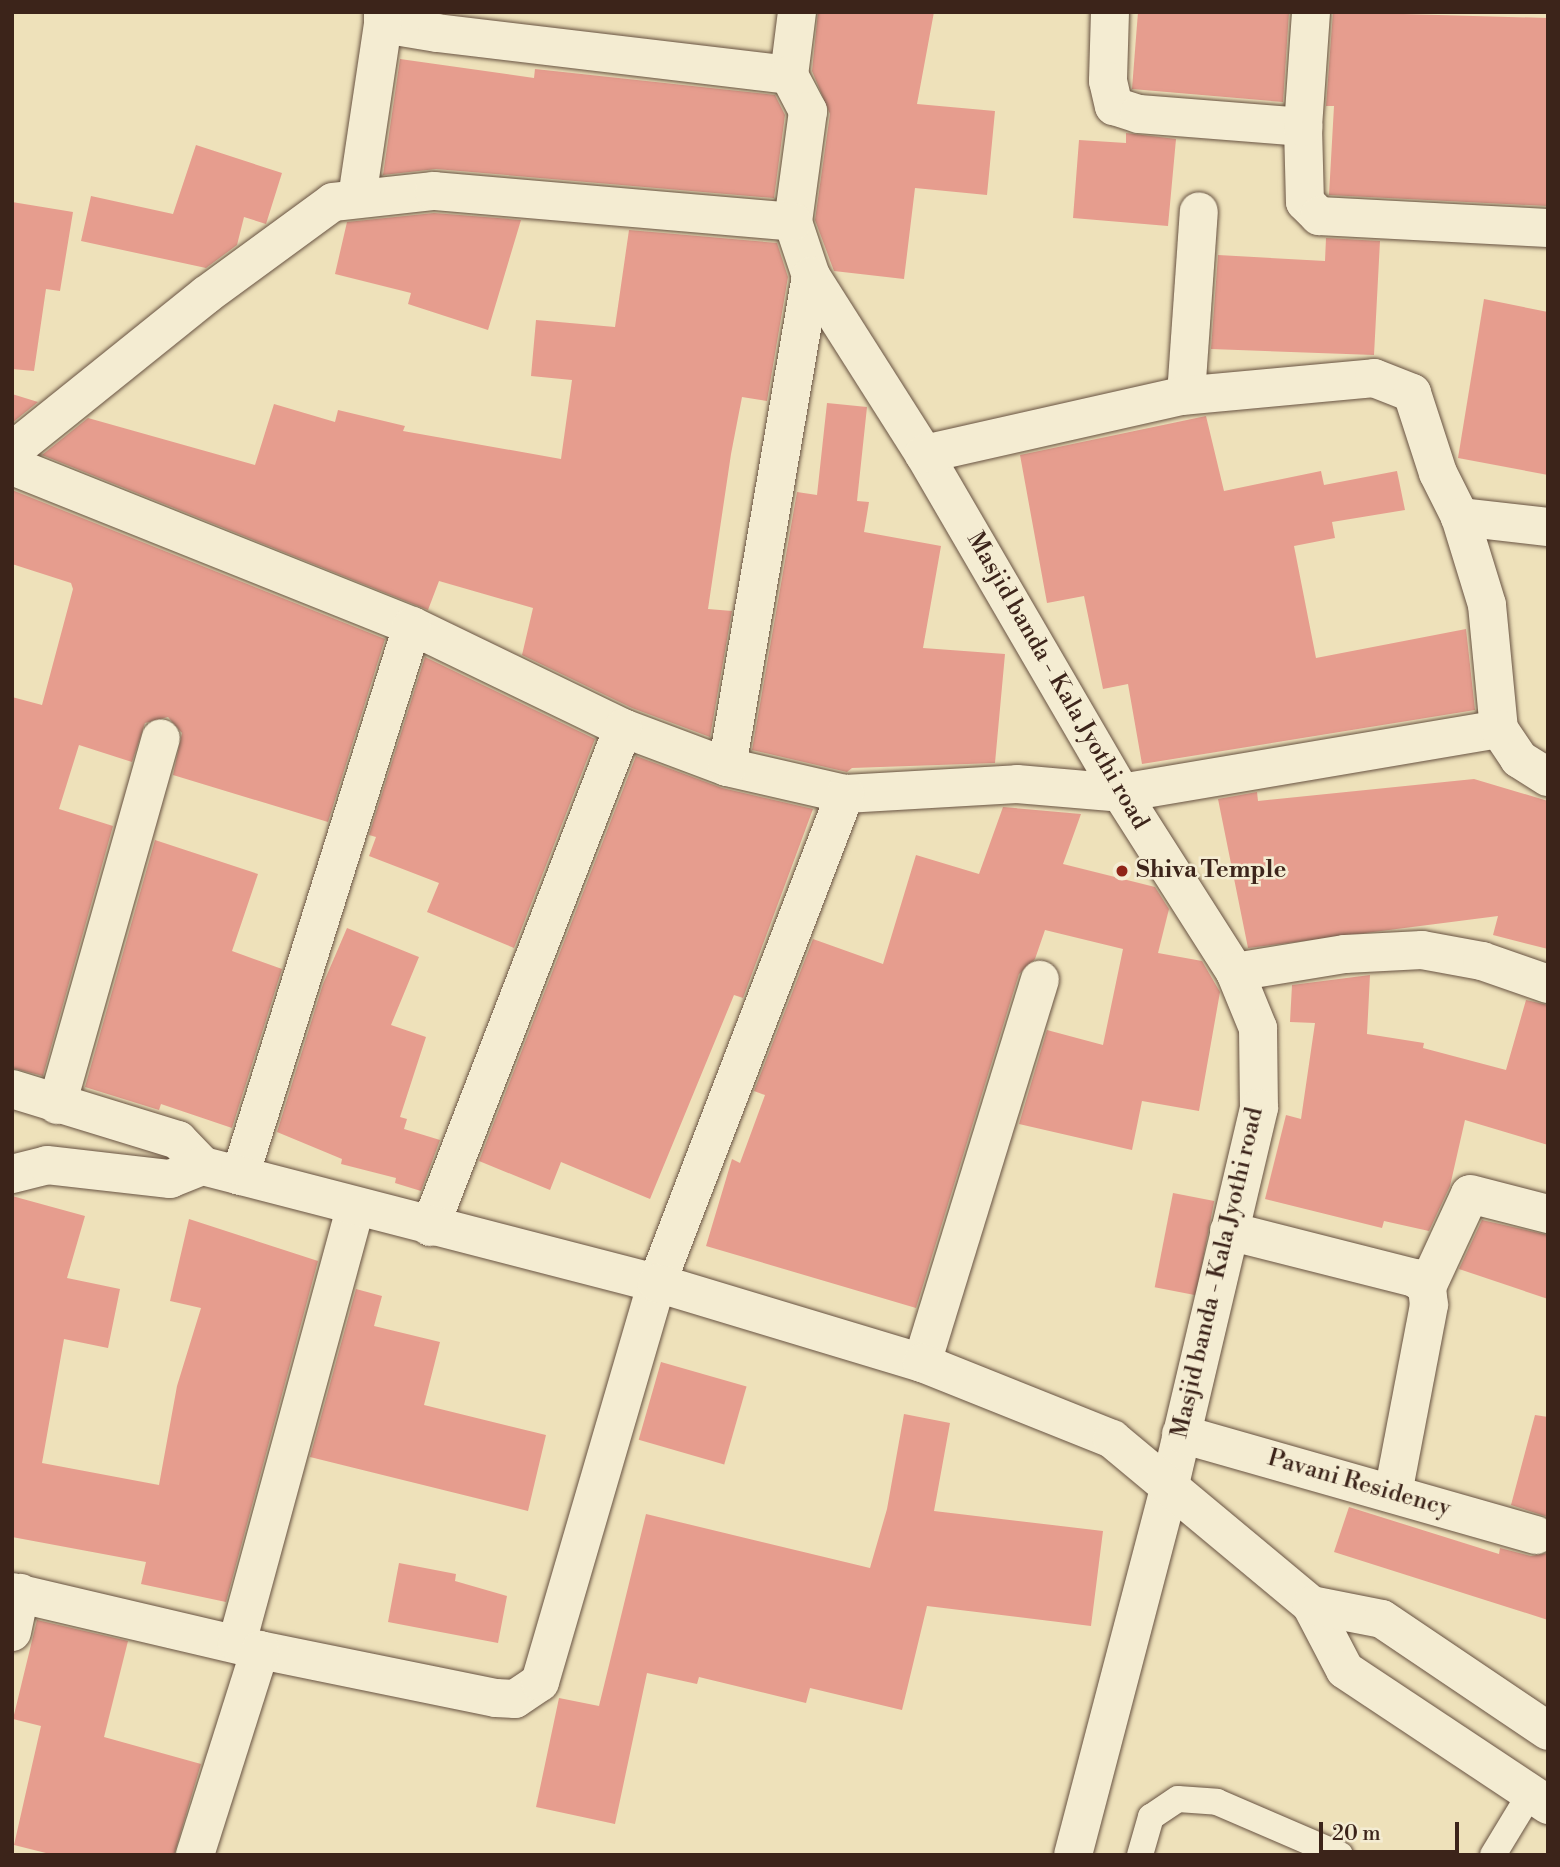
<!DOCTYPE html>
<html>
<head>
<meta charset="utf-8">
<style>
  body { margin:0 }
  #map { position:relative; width:1560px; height:1867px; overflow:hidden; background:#eee1ba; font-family:"Libre Bodoni",serif }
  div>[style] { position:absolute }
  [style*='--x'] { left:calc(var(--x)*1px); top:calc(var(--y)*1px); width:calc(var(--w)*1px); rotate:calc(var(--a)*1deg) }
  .building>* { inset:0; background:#e69d8e; transform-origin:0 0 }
  .roads { filter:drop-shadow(0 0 2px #685342) drop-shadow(0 0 2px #685342) }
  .lane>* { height:26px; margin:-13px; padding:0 13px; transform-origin:13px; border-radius:13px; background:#f4ecd2 }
  .street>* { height:38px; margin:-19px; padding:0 19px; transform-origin:19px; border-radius:19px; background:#f4ecd2 }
  .secondary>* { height:38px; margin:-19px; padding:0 19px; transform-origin:19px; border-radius:19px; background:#f4ecd2 }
  .dots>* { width:19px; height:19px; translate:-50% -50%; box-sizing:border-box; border:4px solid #f4ecd2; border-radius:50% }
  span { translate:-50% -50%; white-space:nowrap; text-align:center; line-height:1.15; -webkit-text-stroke:5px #f4ecd2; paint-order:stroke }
  .street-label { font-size:24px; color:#3c241a }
  .poi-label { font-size:24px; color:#3c241a; font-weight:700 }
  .left { translate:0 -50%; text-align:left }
  .frame { position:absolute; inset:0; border:14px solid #3c241a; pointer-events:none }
  .scale { position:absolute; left:1319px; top:1822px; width:140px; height:32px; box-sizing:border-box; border:4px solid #3c241a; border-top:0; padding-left:9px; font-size:21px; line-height:24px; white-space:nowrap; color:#3c241a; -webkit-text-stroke:5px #f4ecd2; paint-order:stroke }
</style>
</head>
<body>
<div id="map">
  <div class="building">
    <i style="clip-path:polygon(818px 12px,934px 12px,917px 104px,995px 111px,987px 195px,915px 188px,904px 279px,834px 271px,815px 220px,830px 114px,812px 71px)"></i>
    <i style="clip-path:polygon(1138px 12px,1289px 12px,1283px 102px,1132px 89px)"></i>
    <i style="clip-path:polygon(1333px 12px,1548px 18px,1548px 206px,1329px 195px,1334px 106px,1326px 106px)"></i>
    <i style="clip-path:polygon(400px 59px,534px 78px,535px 69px,775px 95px,785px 115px,774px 198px,436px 169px,383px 175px)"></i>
    <i style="clip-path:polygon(1126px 133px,1176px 139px,1168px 226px,1073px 218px,1079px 140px,1126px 143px)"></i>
    <i style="clip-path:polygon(196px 145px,282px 173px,266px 224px,244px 217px,237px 245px,206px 268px,81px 241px,91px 196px,173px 214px)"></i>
    <i style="clip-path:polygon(12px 202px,73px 212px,60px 291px,46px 289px,34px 371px,12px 369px)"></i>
    <i style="clip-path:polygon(434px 213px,521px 220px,488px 330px,408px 304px,411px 293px,335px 274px,347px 222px)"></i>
    <i style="clip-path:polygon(629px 230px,777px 243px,788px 277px,767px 401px,742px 397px,731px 454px,708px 609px,732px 611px,710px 737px,632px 708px,522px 655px,533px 608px,439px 581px,428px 610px,42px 455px,88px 418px,255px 465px,274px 404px,335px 422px,338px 410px,405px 426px,403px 431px,561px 459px,572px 380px,531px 376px,536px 320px,615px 327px)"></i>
    <i style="clip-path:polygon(1326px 238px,1380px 241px,1374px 355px,1211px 349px,1218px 255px,1325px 261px)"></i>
    <i style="clip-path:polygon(1484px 299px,1548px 312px,1548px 475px,1458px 458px)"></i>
    <i style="clip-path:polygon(12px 394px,38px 402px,12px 423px)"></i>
    <i style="clip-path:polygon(827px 403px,867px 407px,857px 501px,869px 502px,864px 532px,941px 546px,923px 648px,1005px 654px,995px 763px,852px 768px,847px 772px,752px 750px,797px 492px,817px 495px)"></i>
    <i style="clip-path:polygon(1206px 416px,1224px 491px,1321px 471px,1324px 485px,1397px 471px,1405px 510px,1332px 522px,1335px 538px,1294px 546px,1316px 658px,1466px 629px,1475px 710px,1142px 764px,1128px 684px,1103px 689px,1084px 596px,1047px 603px,1020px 455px)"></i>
    <i style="clip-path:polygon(12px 490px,385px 639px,328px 822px,173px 775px,182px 733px,168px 717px,145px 723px,132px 762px,79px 745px,59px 809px,113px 826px,43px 1076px,12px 1068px,12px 697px,42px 705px,73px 589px,71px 583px,12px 564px)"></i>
    <i style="clip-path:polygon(425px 657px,595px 739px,514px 948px,427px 912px,439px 883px,369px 856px,376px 837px,369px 835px)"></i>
    <i style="clip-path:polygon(636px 756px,722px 788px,813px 809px,743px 998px,734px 995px,650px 1199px,561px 1162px,550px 1190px,479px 1161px)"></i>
    <i style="clip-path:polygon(1474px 779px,1548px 801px,1548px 949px,1493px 935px,1498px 916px,1248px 948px,1218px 799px,1257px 792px,1258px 801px)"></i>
    <i style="clip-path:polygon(1003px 807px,1081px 814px,1063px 864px,1155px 887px,1169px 909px,1158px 953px,1202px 961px,1220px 992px,1199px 1111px,1142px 1101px,1132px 1150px,1019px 1124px,1047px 1030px,1103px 1045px,1123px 949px,1045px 930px,1035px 959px,1019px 974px,916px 1308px,706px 1246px,732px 1159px,740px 1163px,765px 1095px,754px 1091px,813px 939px,883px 964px,916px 855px,979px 874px)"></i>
    <i style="clip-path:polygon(155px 840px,258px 874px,232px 951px,282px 969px,232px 1128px,161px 1104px,159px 1110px,85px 1087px)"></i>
    <i style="clip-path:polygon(347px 928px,419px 957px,391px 1025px,426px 1037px,400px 1117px,407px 1119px,404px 1129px,440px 1140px,421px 1191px,395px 1183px,396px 1178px,341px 1164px,342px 1159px,277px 1132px,323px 984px)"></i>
    <i style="clip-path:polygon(1370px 975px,1367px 1034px,1424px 1043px,1423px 1048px,1506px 1070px,1526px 1000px,1548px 1005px,1548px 1145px,1465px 1120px,1450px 1186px,1429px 1231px,1384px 1221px,1382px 1228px,1265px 1199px,1286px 1115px,1301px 1119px,1315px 1023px,1290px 1022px,1292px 985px)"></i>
    <i style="left:1173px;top:1193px;width:42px;height:96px;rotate:11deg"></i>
    <i style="clip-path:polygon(12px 1196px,85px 1216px,67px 1278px,120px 1289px,108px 1348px,64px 1339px,42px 1463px,159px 1485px,177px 1386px,201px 1308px,170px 1301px,189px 1219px,318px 1261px,226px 1602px,141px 1584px,146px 1562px,12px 1537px)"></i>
    <i style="clip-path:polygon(1482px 1220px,1548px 1235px,1548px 1299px,1459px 1269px)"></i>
    <i style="clip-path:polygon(356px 1289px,382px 1296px,374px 1326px,440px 1342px,424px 1405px,546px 1435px,528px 1511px,310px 1457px)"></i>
    <i style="left:661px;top:1362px;width:89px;height:81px;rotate:16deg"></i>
    <i style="clip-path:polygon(904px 1414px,950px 1423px,934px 1511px,1103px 1531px,1091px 1626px,927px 1606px,902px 1710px,810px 1688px,806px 1703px,699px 1677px,697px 1684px,647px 1673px,615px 1824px,536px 1807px,559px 1698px,599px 1706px,646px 1514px,870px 1568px,887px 1509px)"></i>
    <i style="clip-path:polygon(1535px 1415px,1548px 1417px,1548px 1517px,1511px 1505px)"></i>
    <i style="clip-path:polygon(1349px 1507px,1499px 1554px,1500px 1548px,1531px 1556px,1548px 1553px,1548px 1620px,1334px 1552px)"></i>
    <i style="clip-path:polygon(399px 1563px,456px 1574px,455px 1581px,507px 1596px,498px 1643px,388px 1622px)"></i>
    <i style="clip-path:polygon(37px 1620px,128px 1641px,104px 1737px,201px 1764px,174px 1855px,54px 1855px,14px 1845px,41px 1726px,13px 1719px)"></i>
  </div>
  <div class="roads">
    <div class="lane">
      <i style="--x:1140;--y:1855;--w:40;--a:-74"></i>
      <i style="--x:1151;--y:1817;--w:32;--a:-34"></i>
      <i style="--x:1178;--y:1799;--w:39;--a:4"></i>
      <i style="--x:1217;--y:1802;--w:134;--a:23.3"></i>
      <i style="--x:1493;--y:1855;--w:71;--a:-58.8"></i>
    </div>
    <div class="street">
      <i style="--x:383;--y:12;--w:12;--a:90"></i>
      <i style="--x:383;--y:24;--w:55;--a:9.5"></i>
      <i style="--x:437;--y:33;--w:354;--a:6.8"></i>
      <i style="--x:797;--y:12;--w:64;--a:97.2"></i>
      <i style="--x:789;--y:75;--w:41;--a:62.2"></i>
      <i style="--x:808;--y:111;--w:112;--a:97.7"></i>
      <i style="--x:793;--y:222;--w:57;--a:71.6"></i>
      <i style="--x:811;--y:276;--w:211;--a:57.6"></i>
      <i style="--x:924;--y:454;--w:392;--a:59.8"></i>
      <i style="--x:1121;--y:793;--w:212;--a:57.5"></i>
      <i style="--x:1235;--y:972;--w:61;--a:67.7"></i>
      <i style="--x:1258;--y:1028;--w:80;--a:89.3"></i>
      <i style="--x:1259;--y:1108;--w:391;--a:103.3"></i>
      <i style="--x:1169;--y:1489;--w:378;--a:104.7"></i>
      <i style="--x:1110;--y:12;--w:69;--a:91.7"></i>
      <i style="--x:1108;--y:81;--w:26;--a:77"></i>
      <i style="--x:1114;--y:106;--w:26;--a:18"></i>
      <i style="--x:1139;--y:114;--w:165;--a:4.5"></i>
      <i style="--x:1303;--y:127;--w:75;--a:88.5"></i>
      <i style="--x:1305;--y:202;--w:20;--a:45"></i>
      <i style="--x:1319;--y:216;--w:229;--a:3"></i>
      <i style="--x:1303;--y:127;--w:115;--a:-86"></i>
      <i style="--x:357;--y:198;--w:176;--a:-81.5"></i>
      <i style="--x:1186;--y:395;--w:184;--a:-86"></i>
      <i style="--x:12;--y:451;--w:249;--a:-38.8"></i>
      <i style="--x:206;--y:295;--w:157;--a:-36.2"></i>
      <i style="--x:333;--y:202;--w:102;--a:-6.2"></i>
      <i style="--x:434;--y:191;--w:360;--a:4.9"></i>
      <i style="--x:924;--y:454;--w:263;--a:-12.7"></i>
      <i style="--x:1181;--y:396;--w:194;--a:-5.3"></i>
      <i style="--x:1374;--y:378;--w:41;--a:21.5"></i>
      <i style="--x:1412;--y:393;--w:84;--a:72"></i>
      <i style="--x:1438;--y:473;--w:49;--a:63.4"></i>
      <i style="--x:12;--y:466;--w:431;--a:21.8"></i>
      <i style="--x:412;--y:626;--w:234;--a:25.8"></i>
      <i style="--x:623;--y:728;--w:111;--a:20.6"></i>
      <i style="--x:727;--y:767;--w:121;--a:12.9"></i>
      <i style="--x:845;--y:794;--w:172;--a:-3.3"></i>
      <i style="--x:1017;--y:784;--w:104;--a:4.9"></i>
      <i style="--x:1121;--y:793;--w:383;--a:-9.6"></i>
      <i style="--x:1548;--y:527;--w:89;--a:-173.5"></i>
      <i style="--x:1460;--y:517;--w:92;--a:72.9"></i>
      <i style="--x:1487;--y:605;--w:125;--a:84.5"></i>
      <i style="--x:1499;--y:729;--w:36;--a:56"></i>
      <i style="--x:1519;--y:759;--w:34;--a:32"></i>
      <i style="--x:727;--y:767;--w:498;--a:-80.3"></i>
      <i style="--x:1235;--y:972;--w:111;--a:-9.3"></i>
      <i style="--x:1345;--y:954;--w:77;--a:-3"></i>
      <i style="--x:1422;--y:950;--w:61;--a:10.4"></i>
      <i style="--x:1482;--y:961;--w:70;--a:19.2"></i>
      <i style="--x:57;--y:1105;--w:381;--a:-74.2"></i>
      <i style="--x:240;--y:1176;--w:576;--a:-72.63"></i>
      <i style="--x:430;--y:1227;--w:535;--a:-68.85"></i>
      <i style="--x:1229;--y:1231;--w:192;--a:14.2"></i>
      <i style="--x:1415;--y:1278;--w:15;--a:37"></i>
      <i style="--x:1427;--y:1287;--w:18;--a:84"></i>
      <i style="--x:1429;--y:1305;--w:191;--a:100.8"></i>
      <i style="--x:1427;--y:1287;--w:102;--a:-65.2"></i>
      <i style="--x:1470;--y:1194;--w:81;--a:14.4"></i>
      <i style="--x:922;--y:1363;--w:401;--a:-72.9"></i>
      <i style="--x:1181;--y:1434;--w:369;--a:15.9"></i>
      <i style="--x:12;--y:1592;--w:255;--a:13.2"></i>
      <i style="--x:260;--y:1650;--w:241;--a:11.5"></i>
      <i style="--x:496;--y:1698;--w:19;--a:3"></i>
      <i style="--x:515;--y:1699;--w:30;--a:-34"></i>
      <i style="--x:540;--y:1682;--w:416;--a:-73.7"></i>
      <i style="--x:657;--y:1283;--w:524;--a:-68.97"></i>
      <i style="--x:12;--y:1632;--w:40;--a:-78"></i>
      <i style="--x:237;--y:1643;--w:451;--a:-74.8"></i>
      <i style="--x:195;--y:1855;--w:215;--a:-72.4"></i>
    </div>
    <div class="secondary">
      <i style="--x:12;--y:1089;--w:174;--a:17.1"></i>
      <i style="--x:178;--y:1140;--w:36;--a:46"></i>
      <i style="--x:203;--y:1166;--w:469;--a:14.5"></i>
      <i style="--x:657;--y:1283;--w:277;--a:16.8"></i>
      <i style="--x:922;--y:1363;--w:205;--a:21.8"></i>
      <i style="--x:1112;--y:1439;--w:259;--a:39.8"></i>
      <i style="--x:1311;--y:1605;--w:73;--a:62.4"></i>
      <i style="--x:1345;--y:1670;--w:244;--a:33.6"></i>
      <i style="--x:12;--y:1174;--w:36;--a:-14"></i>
      <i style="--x:47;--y:1165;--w:124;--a:6.5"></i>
      <i style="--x:170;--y:1179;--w:35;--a:-22"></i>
      <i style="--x:1311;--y:1605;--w:72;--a:11.2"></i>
      <i style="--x:1382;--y:1619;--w:200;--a:34"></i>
    </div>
  </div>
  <div class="dots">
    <i style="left:1122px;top:871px;background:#8f2418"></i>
  </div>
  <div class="street-label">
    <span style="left:1057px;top:681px;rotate:60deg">Masjid banda - Kala Jyothi road</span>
    <span style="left:1218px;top:1273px;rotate:-77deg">Masjid banda - Kala Jyothi road</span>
    <span style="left:1359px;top:1484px;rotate:16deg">Pavani Residency</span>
  </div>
  <div class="poi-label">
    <span class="left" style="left:1136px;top:871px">Shiva Temple</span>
  </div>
  <div class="frame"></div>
  <div class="scale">20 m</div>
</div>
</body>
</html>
